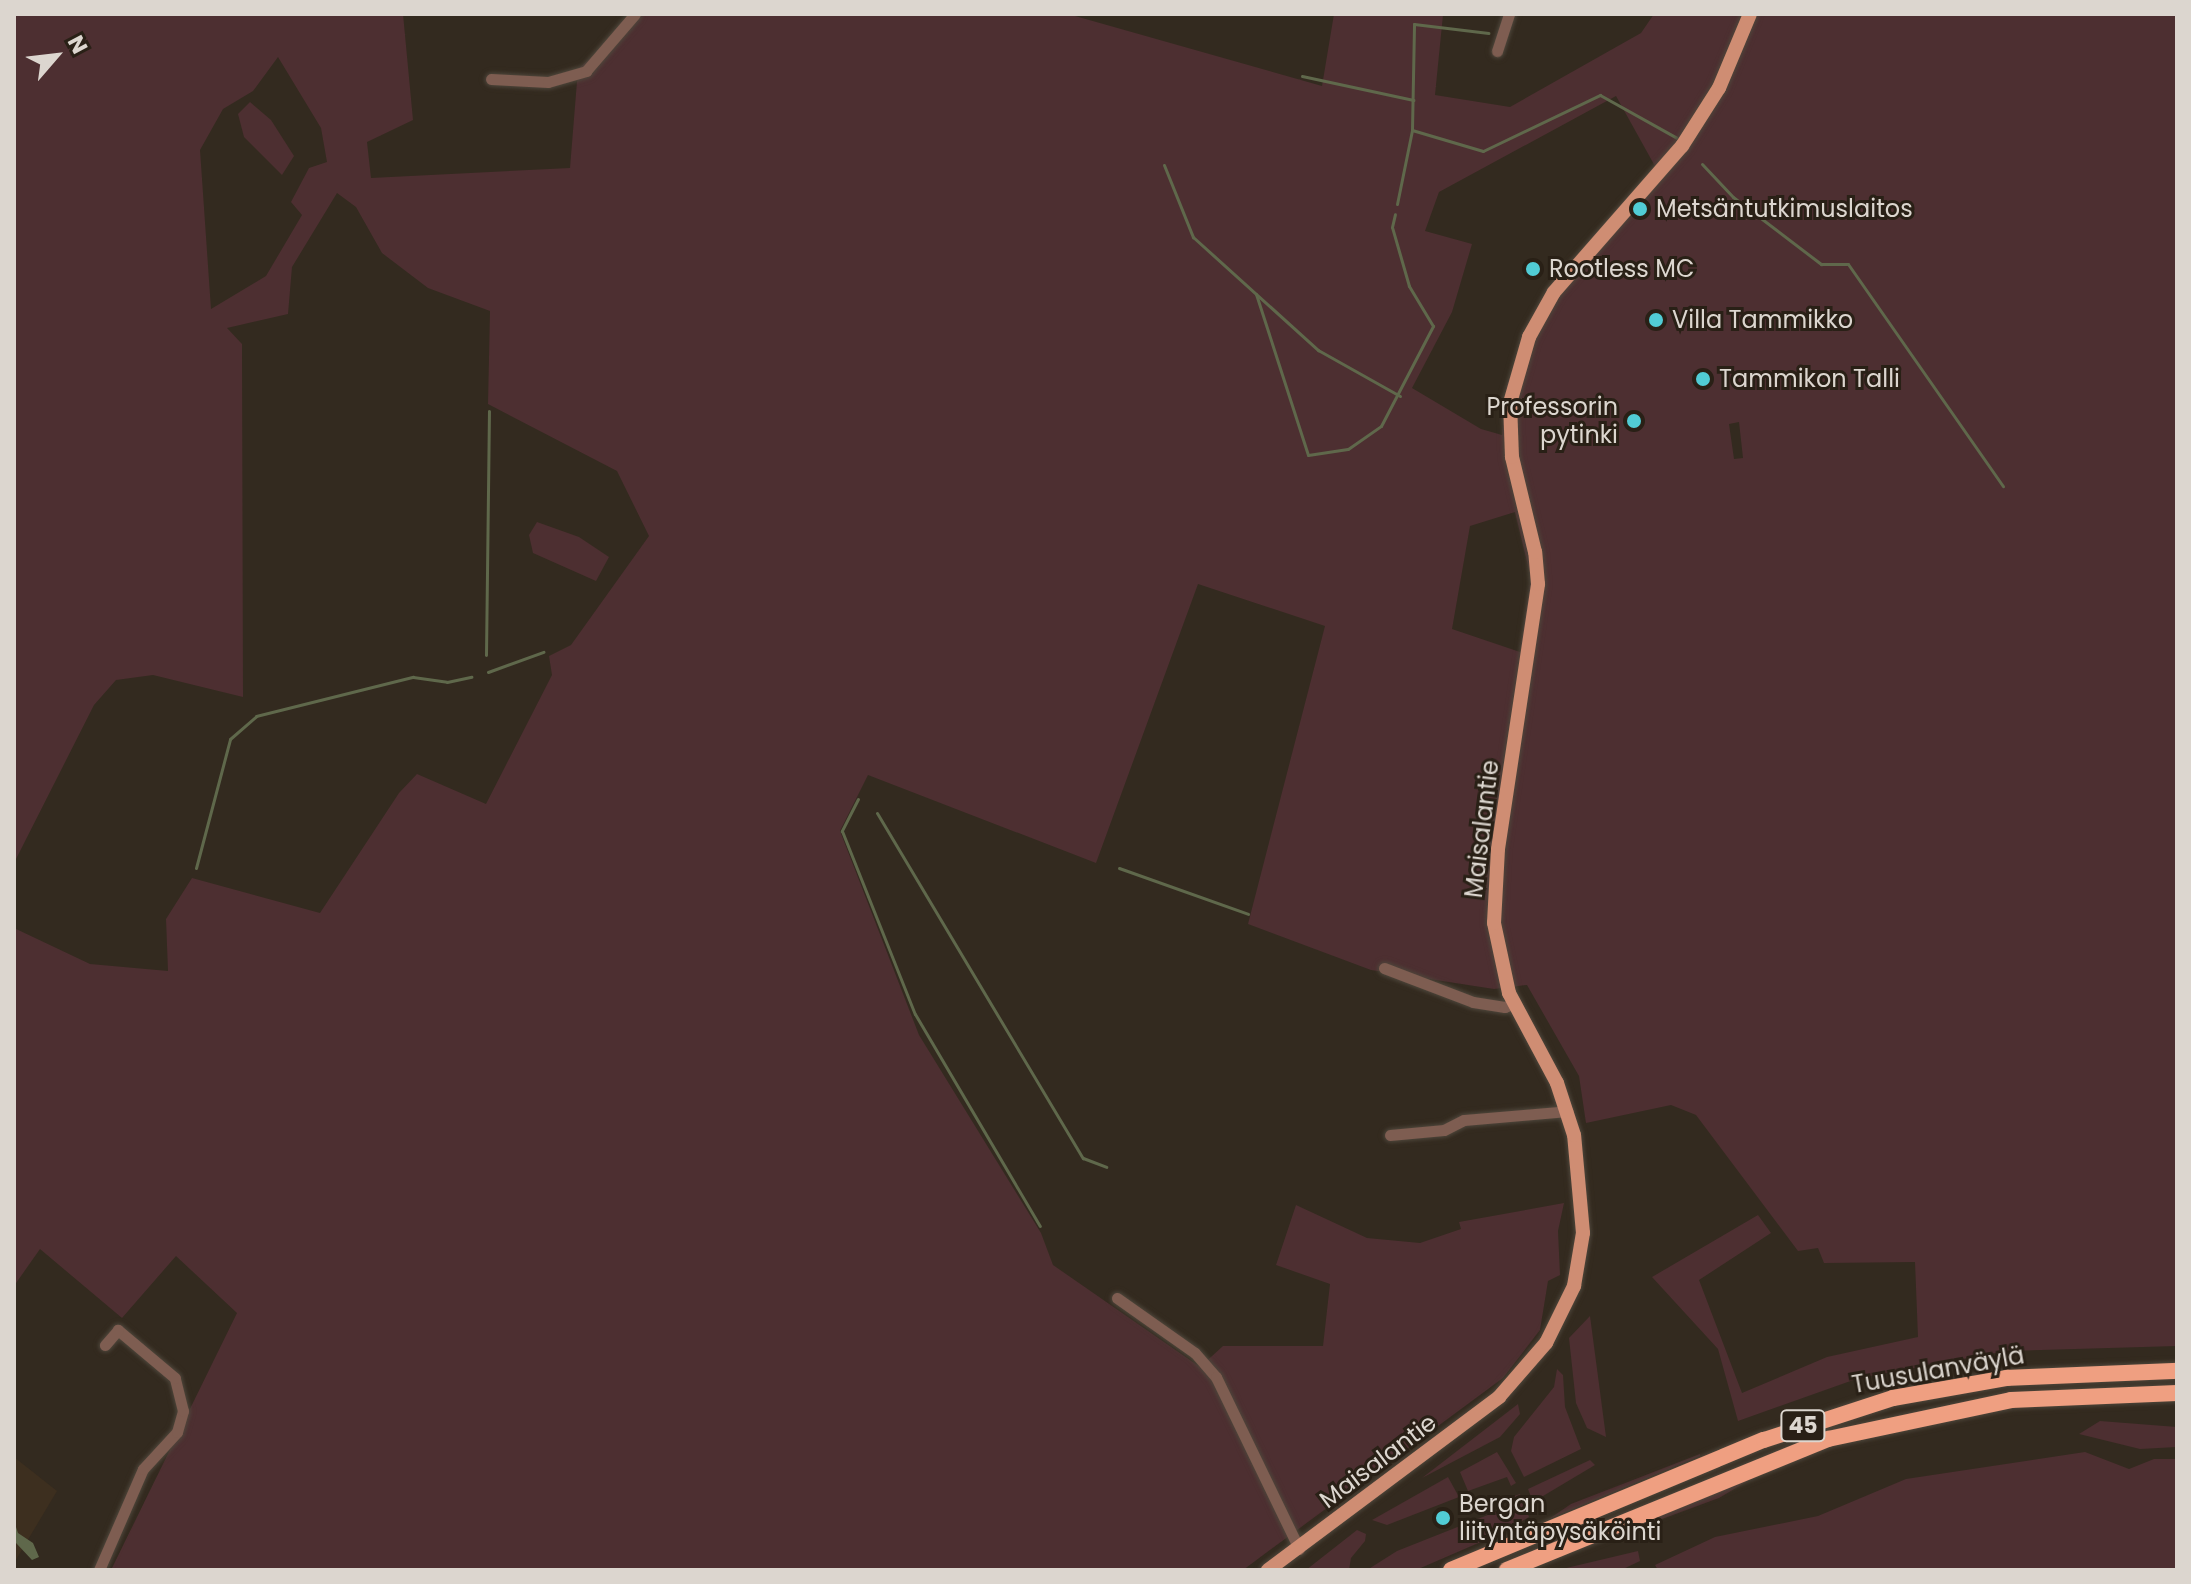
<!DOCTYPE html>
<html>
<head>
<meta charset="utf-8">
<style>
  body { margin:0 }
  #map { position:relative; width:2191px; height:1584px; overflow:hidden; background:#332a1f; font-family:Poppins,sans-serif }
  div>[style] { position:absolute }
  [style*='--x'] { left:calc(var(--x)*1px); top:calc(var(--y)*1px); width:calc(var(--w)*1px); rotate:calc(var(--a)*1deg) }
  .built>* { inset:0; background:#3d2f1f }
  .green>* { inset:0; background:#4d2f31 }
  .water>* { inset:0; background:#5f684b }
  .stream>* { height:3px; margin:-1.5px; padding:0 1.5px; transform-origin:1.5px; border-radius:1.5px; background:#5f684b }
  .roads { filter:drop-shadow(0 0 2px #4e463b) drop-shadow(0 0 2px #4e463b) }
  .minor>* { height:11px; margin:-5.5px; padding:0 5.5px; transform-origin:5.5px; border-radius:5.5px; background:#7e5d51 }
  .major>* { height:14px; margin:-7px; padding:0 7px; transform-origin:7px; border-radius:7px; background:#cf8d73 }
  .highway>* { height:16px; margin:-8px; padding:0 8px; transform-origin:8px; border-radius:8px; background:#ef9f81 }
  .dots>* { width:22px; height:22px; translate:-50% -50%; box-sizing:border-box; border:4px solid #292016; border-radius:50% }
  span { translate:-50% -50%; white-space:nowrap; text-align:center; line-height:1.15; -webkit-text-stroke:6px #292016; paint-order:stroke }
  .shield-label span { padding:2px 6px; background:#292016; border:2px solid; border-radius:6px; -webkit-text-stroke-width:0 }
  .shield-label { font-size:22px; color:#dcd6cf; font-weight:700 }
  .poi-label { font-size:24px; color:#dcd6cf }
  .left { translate:0 -50%; text-align:left }
  .right { translate:-100% -50%; text-align:right }
  .street-label { font-size:24px; color:#dcd6cf }
  .frame { position:absolute; inset:0; border:16px solid #dcd6cf; pointer-events:none }
  .north { position:absolute; left:16px; top:16px; width:80px; height:80px; -webkit-text-stroke:6px #292016; paint-order:stroke; rotate:62deg; font-size:22px; font-weight:700; line-height:32px; text-align:center; color:#dcd6cf }
  .north::after { content:''; display:block; margin:auto; width:28px; height:36px; background:#dcd6cf; clip-path:polygon(50% 0,100% 100%,50% 72%,0 100%) }
</style>
</head>
<body>
<div id="map">
  <div class="built">
    <i style="clip-path:polygon(14px 1457px,57px 1491px,14px 1563px)"></i>
  </div>
  <div class="green">
    <i style="clip-path:polygon(evenodd,14px 14px,403px 14px,413px 120px,367px 142px,371px 178px,570px 168px,578px 69px,612px 39px,630px 14px,1068px 14px,1322px 86px,1334px 14px,1435px 14px,1443px 15px,1435px 95px,1510px 107px,1641px 33px,1654px 14px,2177px 14px,2177px 1346px,2007px 1351px,1859px 1378px,1738px 1421px,1718px 1349px,1652px 1277px,1758px 1215px,1771px 1233px,1699px 1280px,1742px 1393px,1827px 1357px,1918px 1337px,1915px 1262px,1824px 1263px,1818px 1248px,1798px 1251px,1696px 1115px,1671px 1105px,1586px 1123px,1579px 1076px,1527px 985px,1494px 989px,1371px 970px,1248px 924px,1325px 626px,1198px 584px,1096px 863px,868px 775px,840px 831px,919px 1035px,1041px 1233px,1053px 1265px,1200px 1367px,1223px 1346px,1323px 1346px,1330px 1284px,1276px 1265px,1296px 1205px,1367px 1238px,1420px 1243px,1461px 1229px,1459px 1222px,1564px 1203px,1558px 1231px,1560px 1275px,1548px 1281px,1540px 1330px,1503px 1378px,1243px 1570px,111px 1570px,237px 1313px,176px 1256px,122px 1318px,40px 1249px,14px 1286px,14px 928px,90px 964px,168px 971px,166px 919px,192px 878px,320px 913px,399px 793px,417px 774px,486px 804px,552px 675px,549px 656px,571px 645px,649px 536px,617px 471px,488px 404px,490px 311px,428px 288px,382px 253px,356px 207px,337px 193px,292px 267px,288px 314px,227px 328px,242px 344px,243px 697px,153px 675px,116px 680px,94px 705px,14px 863px,14px 14px,278px 57px,321px 128px,327px 162px,309px 168px,291px 202px,302px 215px,266px 276px,211px 309px,200px 150px,223px 109px,253px 91px,278px 57px,14px 14px,1616px 96px,1656px 168px,1549px 293px,1524px 337px,1507px 385px,1502px 435px,1481px 429px,1412px 388px,1452px 312px,1472px 244px,1425px 231px,1439px 192px,1616px 96px,14px 14px,1739px 422px,1743px 458px,1734px 459px,1729px 424px,1739px 422px,14px 14px,1515px 512px,1531px 578px,1520px 652px,1452px 629px,1470px 526px,1515px 512px)"></i>
    <i style="clip-path:polygon(250px 102px,271px 120px,294px 156px,282px 175px,244px 137px,238px 114px)"></i>
    <i style="clip-path:polygon(537px 522px,579px 537px,609px 557px,596px 581px,533px 553px,529px 535px)"></i>
    <i style="clip-path:polygon(1590px 1316px,1606px 1437px,1587px 1428px,1576px 1403px,1569px 1338px)"></i>
    <i style="clip-path:polygon(1557px 1369px,1563px 1375px,1565px 1407px,1581px 1449px,1524px 1477px,1511px 1451px,1514px 1437px,1554px 1387px)"></i>
    <i style="clip-path:polygon(1518px 1404px,1520px 1414px,1500px 1437px,1422px 1478px)"></i>
    <i style="clip-path:polygon(2100px 1421px,2177px 1427px,2177px 1447px,2140px 1449px,2079px 1434px)"></i>
    <i style="clip-path:polygon(1497px 1452px,1516px 1483px,1511px 1486px,1507px 1477px,1468px 1491px,1460px 1472px)"></i>
    <i style="clip-path:polygon(2085px 1452px,2129px 1469px,2154px 1459px,2177px 1459px,2177px 1570px,1658px 1570px,1655px 1565px,1715px 1537px,1818px 1516px,1906px 1479px)"></i>
    <i style="clip-path:polygon(1700px 1454px,1700px 1456px,1549px 1519px,1571px 1504px)"></i>
    <i style="clip-path:polygon(1590px 1460px,1595px 1465px,1533px 1502px,1528px 1489px)"></i>
    <i style="clip-path:polygon(1756px 1476px,1719px 1498px,1583px 1548px)"></i>
    <i style="clip-path:polygon(1448px 1477px,1459px 1497px,1387px 1525px,1372px 1520px)"></i>
    <i style="clip-path:polygon(1520px 1494px,1529px 1517px,1506px 1531px,1416px 1570px,1367px 1570px,1397px 1551px,1513px 1505px,1514px 1496px)"></i>
    <i style="clip-path:polygon(1357px 1530px,1366px 1534px,1365px 1541px,1351px 1558px,1349px 1570px,1306px 1570px)"></i>
    <i style="clip-path:polygon(1638px 1551px,1640px 1561px,1621px 1570px,1562px 1569px)"></i>
  </div>
  <div class="water">
    <i style="clip-path:polygon(14px 1521px,18px 1533px,33px 1543px,39px 1557px,32px 1560px,16px 1543px)"></i>
  </div>
  <div class="stream">
    <i style="--x:1302;--y:76;--w:114;--a:12.2"></i>
    <i style="--x:1412;--y:130;--w:74;--a:16.5"></i>
    <i style="--x:1483;--y:151;--w:130;--a:-25.6"></i>
    <i style="--x:1600;--y:95;--w:88;--a:29.2"></i>
    <i style="--x:1702;--y:164;--w:45;--a:46.8"></i>
    <i style="--x:1733;--y:197;--w:111;--a:37.3"></i>
    <i style="--x:1821;--y:264;--w:27;--a:0"></i>
    <i style="--x:1848;--y:264;--w:271;--a:55.1"></i>
    <i style="--x:1164;--y:165;--w:78;--a:68.1"></i>
    <i style="--x:1193;--y:237;--w:169;--a:42.1"></i>
    <i style="--x:1318;--y:350;--w:94;--a:29.3"></i>
    <i style="--x:1397;--y:204;--w:76;--a:-78.5"></i>
    <i style="--x:1412;--y:130;--w:106;--a:-88.9"></i>
    <i style="--x:1414;--y:24;--w:75;--a:6.9"></i>
    <i style="--x:1256;--y:294;--w:169;--a:72.1"></i>
    <i style="--x:1308;--y:455;--w:40;--a:-8.5"></i>
    <i style="--x:1348;--y:449;--w:40;--a:-34.9"></i>
    <i style="--x:1381;--y:426;--w:113;--a:-62.5"></i>
    <i style="--x:1433;--y:326;--w:47;--a:-121"></i>
    <i style="--x:1409;--y:286;--w:61;--a:-106.1"></i>
    <i style="--x:1392;--y:227;--w:13;--a:-77"></i>
    <i style="--x:486;--y:655;--w:244;--a:-89.3"></i>
    <i style="--x:488;--y:672;--w:59;--a:-20"></i>
    <i style="--x:858;--y:799;--w:36;--a:117"></i>
    <i style="--x:842;--y:831;--w:197;--a:68.3"></i>
    <i style="--x:915;--y:1014;--w:246;--a:59.5"></i>
    <i style="--x:877;--y:813;--w:402;--a:59.2"></i>
    <i style="--x:1083;--y:1158;--w:25;--a:21"></i>
    <i style="--x:196;--y:868;--w:133;--a:-75.2"></i>
    <i style="--x:230;--y:739;--w:35;--a:-41"></i>
    <i style="--x:256;--y:716;--w:162;--a:-14"></i>
    <i style="--x:413;--y:677;--w:34;--a:8"></i>
    <i style="--x:447;--y:682;--w:25;--a:-12"></i>
    <i style="--x:1119;--y:868;--w:137;--a:19.6"></i>
  </div>
  <div class="roads">
    <div class="minor">
      <i style="--x:1497;--y:51;--w:39;--a:-72"></i>
      <i style="--x:491;--y:79;--w:57;--a:3"></i>
      <i style="--x:548;--y:82;--w:40;--a:-16"></i>
      <i style="--x:586;--y:71;--w:75;--a:-49.3"></i>
      <i style="--x:1384;--y:968;--w:95;--a:20.9"></i>
      <i style="--x:1473;--y:1002;--w:32;--a:9"></i>
      <i style="--x:1505;--y:1007;--w:10;--a:-24"></i>
      <i style="--x:1390;--y:1135;--w:54;--a:-5.3"></i>
      <i style="--x:1444;--y:1130;--w:22;--a:-27"></i>
      <i style="--x:1464;--y:1120;--w:104;--a:-4.9"></i>
      <i style="--x:1117;--y:1298;--w:95;--a:35.2"></i>
      <i style="--x:1195;--y:1353;--w:32;--a:49"></i>
      <i style="--x:1216;--y:1377;--w:191;--a:64.2"></i>
      <i style="--x:99;--y:1570;--w:110;--a:-66.5"></i>
      <i style="--x:143;--y:1469;--w:50;--a:-47.4"></i>
      <i style="--x:177;--y:1432;--w:22;--a:-74"></i>
      <i style="--x:183;--y:1411;--w:34;--a:-104"></i>
      <i style="--x:175;--y:1378;--w:75;--a:-139.9"></i>
      <i style="--x:118;--y:1330;--w:20;--a:131"></i>
    </div>
    <div class="major">
      <i style="--x:1268;--y:1570;--w:289;--a:-36.8"></i>
      <i style="--x:1499;--y:1397;--w:72;--a:-49"></i>
      <i style="--x:1546;--y:1343;--w:64;--a:-63.8"></i>
      <i style="--x:1574;--y:1286;--w:54;--a:-80.4"></i>
      <i style="--x:1583;--y:1233;--w:98;--a:-95.2"></i>
      <i style="--x:1574;--y:1135;--w:55;--a:-108.1"></i>
      <i style="--x:1557;--y:1083;--w:102;--a:-118.1"></i>
      <i style="--x:1509;--y:993;--w:72;--a:-102.1"></i>
      <i style="--x:1494;--y:923;--w:74;--a:-86.9"></i>
      <i style="--x:1498;--y:849;--w:268;--a:-81.4"></i>
      <i style="--x:1538;--y:584;--w:32;--a:-95"></i>
      <i style="--x:1535;--y:552;--w:98;--a:-103.6"></i>
      <i style="--x:1512;--y:457;--w:54;--a:-92.1"></i>
      <i style="--x:1510;--y:403;--w:69;--a:-73.9"></i>
      <i style="--x:1529;--y:337;--w:51;--a:-60.9"></i>
      <i style="--x:1554;--y:292;--w:194;--a:-48.8"></i>
      <i style="--x:1682;--y:146;--w:69;--a:-57.5"></i>
      <i style="--x:1719;--y:88;--w:80;--a:-67.3"></i>
    </div>
    <div class="highway">
      <i style="--x:1451;--y:1570;--w:339;--a:-22.6"></i>
      <i style="--x:1764;--y:1440;--w:136;--a:-18"></i>
      <i style="--x:1893;--y:1398;--w:116;--a:-10"></i>
      <i style="--x:2007;--y:1378;--w:170;--a:-2.4"></i>
      <i style="--x:1507;--y:1570;--w:347;--a:-22.2"></i>
      <i style="--x:1828;--y:1439;--w:187;--a:-12"></i>
      <i style="--x:2011;--y:1400;--w:166;--a:-2.4"></i>
    </div>
  </div>
  <div class="dots">
    <i style="left:1640px;top:209px;background:#51ccd5"></i>
    <i style="left:1533px;top:269px;background:#51ccd5"></i>
    <i style="left:1656px;top:320px;background:#51ccd5"></i>
    <i style="left:1703px;top:379px;background:#51ccd5"></i>
    <i style="left:1634px;top:421px;background:#51ccd5"></i>
    <i style="left:1443px;top:1518px;background:#51ccd5"></i>
  </div>
  <div class="shield-label">
    <span style="left:1803px;top:1426px">45</span>
  </div>
  <div class="poi-label">
    <span class="left" style="left:1656px;top:209px">Metsäntutkimuslaitos</span>
    <span class="left" style="left:1549px;top:269px">Rootless MC</span>
    <span class="left" style="left:1672px;top:320px">Villa Tammikko</span>
    <span class="left" style="left:1719px;top:379px">Tammikon Talli</span>
    <span class="right" style="left:1618px;top:421px">Professorin<br>pytinki</span>
    <span class="left" style="left:1459px;top:1518px">Bergan<br>liityntäpysäköinti</span>
  </div>
  <div class="street-label">
    <span style="left:1482px;top:829px;rotate:-83deg">Maisalantie</span>
    <span style="left:1938px;top:1370px;rotate:-10deg">Tuusulanväylä</span>
    <span style="left:1378px;top:1461px;rotate:-37deg">Maisalantie</span>
  </div>
  <div class="frame"></div>
  <div class="north">N</div>
</div>
</body>
</html>
